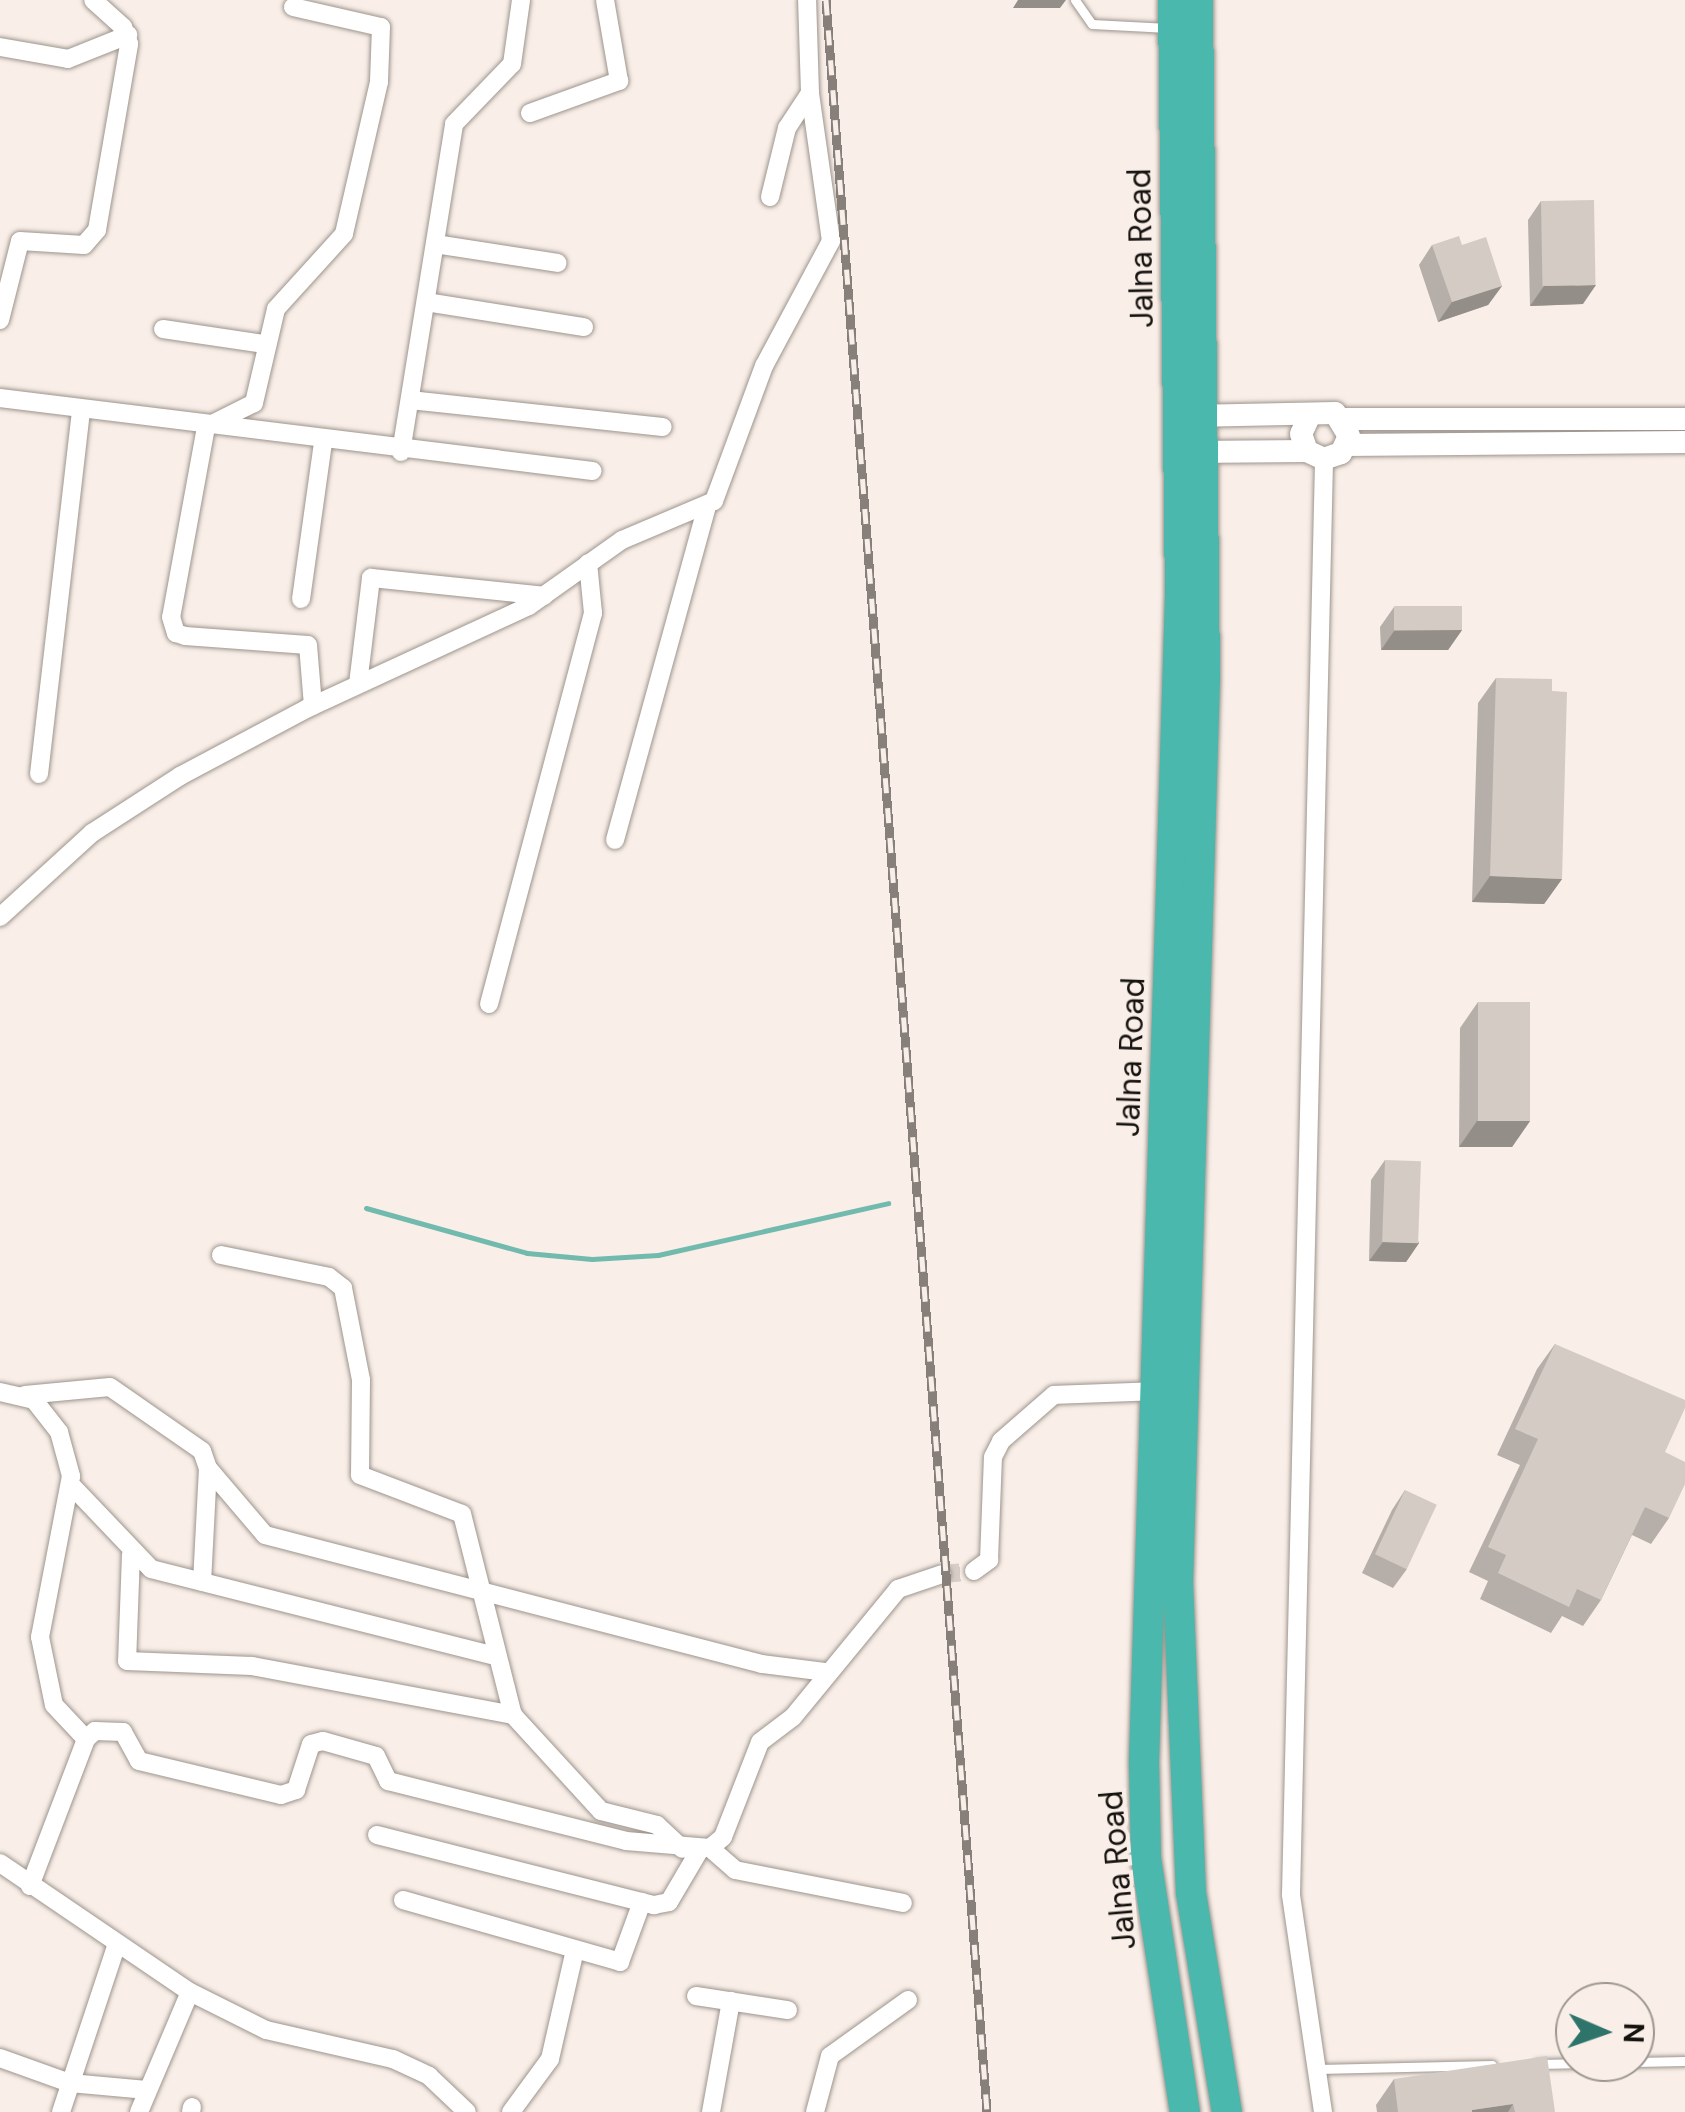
<!DOCTYPE html>
<html>
<head>
<meta charset="utf-8">
<style>
  body { margin:0 }
  #map { position:relative; width:1685px; height:2112px; overflow:hidden; background:#f9efe8; font-family:"DM Sans",sans-serif }
  div>[style] { position:absolute }
  [style*='--x'] { left:calc(var(--x)*1px); top:calc(var(--y)*1px); width:calc(var(--w)*1px); rotate:calc(var(--a)*1deg) }
  .stream>* { height:5px; margin:-2.5px; padding:0 2.5px; transform-origin:2.5px; border-radius:2.5px; background:#72baae }
  .minor-tunnel>* { height:18px; margin-top:-9px; transform-origin:0; background:repeating-linear-gradient(90deg,#d7cec7 0 18px,transparent 0 27px) }
  .roads { filter:drop-shadow(0 0 2px #9d948d) drop-shadow(0 0 2px #9d948d) }
  .service>* { height:9px; margin:-4.5px; padding:0 4.5px; transform-origin:4.5px; border-radius:4.5px; background:#fff }
  .minor>* { height:18px; margin:-9px; padding:0 9px; transform-origin:9px; border-radius:9px; background:#fff }
  .tertiary>* { height:22px; margin:-11px; padding:0 11px; transform-origin:11px; border-radius:11px; background:#fff }
  .trunk>* { height:30px; margin:-15px; padding:0 15px; transform-origin:15px; border-radius:15px; background:#4ab8ac }
  .rail>* { height:9px; margin-top:-4.5px; transform-origin:0; background:repeating-linear-gradient(90deg,#f9efe8 0 15px,#867f7a 0 30px); box-sizing:border-box; border-block:2px solid #867f7a }
  .wall>* { inset:0; background:#b6afa9 }
  .shaded-wall>* { inset:0; background:#948e89 }
  .building>* { inset:0; background:#d4cbc4; transform-origin:0 0 }
  span { translate:-50% -50%; white-space:nowrap; text-align:center; line-height:1.15; -webkit-text-stroke:8px #f9efe8; paint-order:stroke }
  .street-label { font-size:32px; color:#15120f }
  .north { position:absolute; left:1555px; top:1982px; width:100px; height:100px; box-sizing:border-box; background:#f9efe8; border:2px solid #9e9791; border-radius:50%; rotate:92deg; font-size:28px; font-weight:700; line-height:40px; text-align:center; color:#15120f }
  .north::after { content:''; display:block; margin:auto; width:35px; height:45px; background:#2e746a; clip-path:polygon(50% 0,100% 100%,50% 72%,0 100%) }
</style>
</head>
<body>
<div id="map">
  <div class="stream">
    <i style="--x:366;--y:1208;--w:167;--a:15.6"></i>
    <i style="--x:527;--y:1253;--w:65;--a:5.3"></i>
    <i style="--x:592;--y:1259;--w:66;--a:-3.5"></i>
    <i style="--x:658;--y:1255;--w:236;--a:-12.7"></i>
  </div>
  <div class="minor-tunnel">
    <i style="--x:942;--y:1574;--w:32;--a:-5"></i>
  </div>
  <div class="roads">
    <div class="service">
      <i style="--x:1075;--y:0;--w:29;--a:55"></i>
      <i style="--x:1092;--y:24;--w:76;--a:3"></i>
      <i style="--x:1538;--y:2064;--w:147;--a:-1.2"></i>
      <i style="--x:1318;--y:2069;--w:174;--a:-1.3"></i>
    </div>
    <div class="minor">
      <i style="--x:293;--y:7;--w:90;--a:12.8"></i>
      <i style="--x:381;--y:27;--w:55;--a:92.1"></i>
      <i style="--x:379;--y:82;--w:156;--a:103"></i>
      <i style="--x:344;--y:234;--w:101;--a:132.2"></i>
      <i style="--x:276;--y:309;--w:97;--a:103.2"></i>
      <i style="--x:254;--y:403;--w:54;--a:153.4"></i>
      <i style="--x:206;--y:427;--w:193;--a:100.4"></i>
      <i style="--x:171;--y:617;--w:17;--a:73"></i>
      <i style="--x:176;--y:633;--w:9;--a:18"></i>
      <i style="--x:185;--y:636;--w:123;--a:4.2"></i>
      <i style="--x:308;--y:645;--w:61;--a:85.3"></i>
      <i style="--x:0;--y:47;--w:69;--a:10"></i>
      <i style="--x:68;--y:59;--w:65;--a:-21.8"></i>
      <i style="--x:530;--y:113;--w:95;--a:-19.8"></i>
      <i style="--x:619;--y:81;--w:82;--a:-99.8"></i>
      <i style="--x:770;--y:197;--w:71;--a:-76.2"></i>
      <i style="--x:787;--y:128;--w:42;--a:-56.7"></i>
      <i style="--x:435;--y:244;--w:124;--a:8.8"></i>
      <i style="--x:426;--y:302;--w:160;--a:9"></i>
      <i style="--x:0;--y:320;--w:81;--a:-75.8"></i>
      <i style="--x:20;--y:241;--w:64;--a:3.6"></i>
      <i style="--x:84;--y:245;--w:20;--a:-49"></i>
      <i style="--x:97;--y:230;--w:189;--a:-80.2"></i>
      <i style="--x:129;--y:44;--w:18;--a:-109"></i>
      <i style="--x:123;--y:27;--w:40;--a:-138"></i>
      <i style="--x:163;--y:329;--w:103;--a:8.4"></i>
      <i style="--x:0;--y:398;--w:597;--a:7.02"></i>
      <i style="--x:410;--y:400;--w:254;--a:6.1"></i>
      <i style="--x:401;--y:452;--w:332;--a:-80.8"></i>
      <i style="--x:454;--y:124;--w:83;--a:-46"></i>
      <i style="--x:512;--y:64;--w:65;--a:-82"></i>
      <i style="--x:301;--y:599;--w:159;--a:-82"></i>
      <i style="--x:358;--y:684;--w:107;--a:-83"></i>
      <i style="--x:371;--y:578;--w:174;--a:5.9"></i>
      <i style="--x:39;--y:774;--w:367;--a:-83.4"></i>
      <i style="--x:615;--y:840;--w:346;--a:-74.6"></i>
      <i style="--x:0;--y:917;--w:125;--a:-42.4"></i>
      <i style="--x:92;--y:833;--w:105;--a:-32.9"></i>
      <i style="--x:180;--y:776;--w:145;--a:-28"></i>
      <i style="--x:308;--y:708;--w:243;--a:-24.8"></i>
      <i style="--x:529;--y:606;--w:114;--a:-35.4"></i>
      <i style="--x:622;--y:540;--w:100;--a:-23"></i>
      <i style="--x:714;--y:501;--w:144;--a:-69.7"></i>
      <i style="--x:764;--y:366;--w:142;--a:-61.8"></i>
      <i style="--x:831;--y:241;--w:149;--a:-98.1"></i>
      <i style="--x:810;--y:93;--w:93;--a:-91.8"></i>
      <i style="--x:489;--y:1004;--w:405;--a:-75.1"></i>
      <i style="--x:593;--y:613;--w:50;--a:-95.7"></i>
      <i style="--x:221;--y:1255;--w:110;--a:11.5"></i>
      <i style="--x:329;--y:1277;--w:18;--a:38"></i>
      <i style="--x:343;--y:1288;--w:94;--a:78.9"></i>
      <i style="--x:361;--y:1380;--w:95;--a:90.6"></i>
      <i style="--x:360;--y:1475;--w:109;--a:20.9"></i>
      <i style="--x:462;--y:1514;--w:207;--a:75.8"></i>
      <i style="--x:513;--y:1715;--w:130;--a:47.5"></i>
      <i style="--x:601;--y:1811;--w:58;--a:14"></i>
      <i style="--x:657;--y:1825;--w:35;--a:43"></i>
      <i style="--x:0;--y:1392;--w:35;--a:13"></i>
      <i style="--x:34;--y:1400;--w:41;--a:52"></i>
      <i style="--x:59;--y:1432;--w:46;--a:74.7"></i>
      <i style="--x:71;--y:1476;--w:164;--a:100.9"></i>
      <i style="--x:40;--y:1637;--w:69;--a:78.4"></i>
      <i style="--x:54;--y:1705;--w:47;--a:46.7"></i>
      <i style="--x:25;--y:1395;--w:85;--a:-5.4"></i>
      <i style="--x:110;--y:1387;--w:112;--a:34.8"></i>
      <i style="--x:202;--y:1451;--w:18;--a:71"></i>
      <i style="--x:208;--y:1468;--w:114;--a:93"></i>
      <i style="--x:208;--y:1468;--w:88;--a:49.6"></i>
      <i style="--x:265;--y:1535;--w:513;--a:14.55"></i>
      <i style="--x:762;--y:1664;--w:64;--a:7.2"></i>
      <i style="--x:73;--y:1487;--w:113;--a:46.4"></i>
      <i style="--x:151;--y:1569;--w:356;--a:14.2"></i>
      <i style="--x:131;--y:1554;--w:107;--a:92.1"></i>
      <i style="--x:127;--y:1661;--w:125;--a:2.3"></i>
      <i style="--x:252;--y:1666;--w:266;--a:10.6"></i>
      <i style="--x:974;--y:1571;--w:19;--a:-36"></i>
      <i style="--x:989;--y:1560;--w:103;--a:-87.8"></i>
      <i style="--x:993;--y:1457;--w:18;--a:-63"></i>
      <i style="--x:1001;--y:1441;--w:70;--a:-41"></i>
      <i style="--x:1054;--y:1395;--w:103;--a:-2.2"></i>
      <i style="--x:377;--y:1835;--w:286;--a:14.2"></i>
      <i style="--x:654;--y:1905;--w:15;--a:-11"></i>
      <i style="--x:669;--y:1902;--w:59;--a:-59.5"></i>
      <i style="--x:710;--y:1848;--w:33;--a:41"></i>
      <i style="--x:735;--y:1870;--w:171;--a:11.1"></i>
      <i style="--x:0;--y:1863;--w:230;--a:34.2"></i>
      <i style="--x:190;--y:1992;--w:85;--a:26.6"></i>
      <i style="--x:266;--y:2030;--w:130;--a:12.9"></i>
      <i style="--x:393;--y:2059;--w:40;--a:25"></i>
      <i style="--x:429;--y:2076;--w:52;--a:43.5"></i>
      <i style="--x:30;--y:1886;--w:157;--a:-69.1"></i>
      <i style="--x:86;--y:1739;--w:12;--a:-42"></i>
      <i style="--x:95;--y:1731;--w:28;--a:2"></i>
      <i style="--x:123;--y:1732;--w:33;--a:61"></i>
      <i style="--x:139;--y:1761;--w:146;--a:13.5"></i>
      <i style="--x:281;--y:1795;--w:16;--a:-18"></i>
      <i style="--x:296;--y:1790;--w:48;--a:-71.9"></i>
      <i style="--x:311;--y:1744;--w:12;--a:-14"></i>
      <i style="--x:323;--y:1741;--w:55;--a:15.8"></i>
      <i style="--x:376;--y:1756;--w:28;--a:64"></i>
      <i style="--x:388;--y:1781;--w:245;--a:14.1"></i>
      <i style="--x:626;--y:1841;--w:84;--a:4.8"></i>
      <i style="--x:710;--y:1848;--w:17;--a:-40"></i>
      <i style="--x:723;--y:1837;--w:102;--a:-68.7"></i>
      <i style="--x:760;--y:1742;--w:41;--a:-37.1"></i>
      <i style="--x:793;--y:1717;--w:166;--a:-50.6"></i>
      <i style="--x:898;--y:1589;--w:46;--a:-18.8"></i>
      <i style="--x:403;--y:1900;--w:226;--a:15.9"></i>
      <i style="--x:620;--y:1962;--w:64;--a:-69.9"></i>
      <i style="--x:696;--y:1996;--w:93;--a:8.7"></i>
      <i style="--x:0;--y:2058;--w:74;--a:19.7"></i>
      <i style="--x:70;--y:2083;--w:77;--a:5.2"></i>
      <i style="--x:61;--y:2112;--w:174;--a:-71.6"></i>
      <i style="--x:139;--y:2112;--w:130;--a:-67"></i>
      <i style="--x:191;--y:2112;--w:5;--a:-79"></i>
      <i style="--x:511;--y:2112;--w:66;--a:-53.7"></i>
      <i style="--x:550;--y:2059;--w:112;--a:-77.1"></i>
      <i style="--x:711;--y:2112;--w:113;--a:-79.8"></i>
      <i style="--x:815;--y:2112;--w:58;--a:-75"></i>
      <i style="--x:830;--y:2056;--w:96;--a:-35.7"></i>
      <i style="--x:1323;--y:2112;--w:220;--a:-98.4"></i>
      <i style="--x:1291;--y:1894;--w:1435;--a:-88.68"></i>
    </div>
    <div class="tertiary">
      <i style="--x:1191;--y:416;--w:144;--a:-1.2"></i>
      <i style="--x:1335;--y:413;--w:27;--a:59"></i>
      <i style="--x:1349;--y:436;--w:19;--a:115"></i>
      <i style="--x:1341;--y:453;--w:18;--a:161"></i>
      <i style="--x:1324;--y:459;--w:19;--a:-155"></i>
      <i style="--x:1307;--y:451;--w:18;--a:-109"></i>
      <i style="--x:1301;--y:434;--w:19;--a:-65"></i>
      <i style="--x:1342;--y:419;--w:343;--a:0"></i>
      <i style="--x:1346;--y:445;--w:339;--a:-0.5"></i>
      <i style="--x:1191;--y:452;--w:116;--a:-0.5"></i>
    </div>
    <div class="trunk">
      <i style="--x:1173;--y:0;--w:596;--a:89.33"></i>
      <i style="--x:1180;--y:596;--w:1168;--a:91.77"></i>
      <i style="--x:1144;--y:1763;--w:95;--a:88.8"></i>
      <i style="--x:1146;--y:1858;--w:257;--a:81.3"></i>
      <i style="--x:1198;--y:0;--w:678;--a:89.41"></i>
      <i style="--x:1205;--y:678;--w:905;--a:91.71"></i>
      <i style="--x:1178;--y:1583;--w:310;--a:87.6"></i>
      <i style="--x:1191;--y:1893;--w:222;--a:80.7"></i>
    </div>
  </div>
  <div class="rail">
    <i style="--x:826;--y:0;--w:2118;--a:85.64"></i>
  </div>
  <div class="wall">
    <i style="clip-path:polygon(1541px 201px,1583px 304px,1530px 306px,1528px 220px)"></i>
    <i style="clip-path:polygon(1432px 245px,1462px 245px,1502px 286px,1488px 305px,1438px 322px,1419px 265px)"></i>
    <i style="clip-path:polygon(1394px 607px,1462px 630px,1448px 650px,1381px 650px,1380px 627px)"></i>
    <i style="clip-path:polygon(1496px 678px,1552px 691px,1562px 879px,1544px 904px,1472px 902px,1478px 703px)"></i>
    <i style="clip-path:polygon(1478px 1002px,1530px 1121px,1512px 1147px,1459px 1147px,1460px 1028px)"></i>
    <i style="clip-path:polygon(1385px 1160px,1419px 1243px,1406px 1262px,1369px 1261px,1371px 1180px)"></i>
    <i style="clip-path:polygon(1555px 1344px,1665px 1452px,1669px 1518px,1651px 1544px,1632px 1535px,1601px 1600px,1583px 1626px,1562px 1616px,1551px 1633px,1480px 1599px,1488px 1581px,1469px 1572px,1520px 1465px,1497px 1455px,1537px 1369px)"></i>
    <i style="clip-path:polygon(1405px 1490px,1407px 1569px,1393px 1588px,1362px 1573px,1392px 1510px)"></i>
    <i style="clip-path:polygon(1394px 2079px,1555px 2112px,1377px 2112px,1376px 2105px)"></i>
  </div>
  <div class="shaded-wall">
    <i style="clip-path:polygon(1018px 0,1066px 0,1060px 8px,1013px 8px)"></i>
    <i style="clip-path:polygon(1596px 285px,1583px 304px,1530px 306px,1544px 286px)"></i>
    <i style="clip-path:polygon(1502px 286px,1488px 305px,1438px 322px,1452px 302px)"></i>
    <i style="clip-path:polygon(1462px 630px,1448px 650px,1381px 650px,1394px 631px)"></i>
    <i style="clip-path:polygon(1490px 876px,1562px 879px,1544px 904px,1472px 902px)"></i>
    <i style="clip-path:polygon(1477px 1121px,1530px 1121px,1512px 1147px,1459px 1147px)"></i>
    <i style="clip-path:polygon(1383px 1242px,1419px 1243px,1406px 1262px,1369px 1261px)"></i>
    <i style="clip-path:polygon(1513px 2104px,1508px 2112px,1470px 2112px,1472px 2110px)"></i>
  </div>
  <div class="building">
    <i style="left:1594px;top:200px;width:85px;height:53px;rotate:89deg"></i>
    <i style="clip-path:polygon(1459px 236px,1462px 245px,1486px 237px,1502px 286px,1452px 302px,1432px 245px)"></i>
    <i style="left:1462px;top:606px;width:24px;height:68px;rotate:90deg"></i>
    <i style="clip-path:polygon(1496px 678px,1552px 679px,1552px 691px,1567px 692px,1562px 879px,1490px 876px)"></i>
    <i style="left:1478px;top:1002px;width:52px;height:119px"></i>
    <i style="left:1385px;top:1160px;width:36px;height:82px;rotate:2deg"></i>
    <i style="clip-path:polygon(1555px 1344px,1685px 1400px,1685px 1408px,1665px 1452px,1685px 1462px,1685px 1484px,1669px 1518px,1645px 1507px,1601px 1600px,1577px 1589px,1569px 1607px,1498px 1573px,1506px 1555px,1488px 1547px,1538px 1439px,1515px 1429px)"></i>
    <i style="left:1405px;top:1490px;width:35px;height:71px;rotate:25deg"></i>
    <i style="clip-path:polygon(1547px 2056px,1555px 2112px,1515px 2112px,1513px 2104px,1472px 2110px,1472px 2112px,1398px 2112px,1394px 2079px)"></i>
  </div>
  <div class="street-label">
    <span style="left:1141px;top:248px;rotate:-91deg">Jalna Road</span>
    <span style="left:1131px;top:1057px;rotate:-88deg">Jalna Road</span>
    <span style="left:1118px;top:1870px;rotate:-95deg">Jalna Road</span>
  </div>
  <div class="north">N</div>
</div>
</body>
</html>
